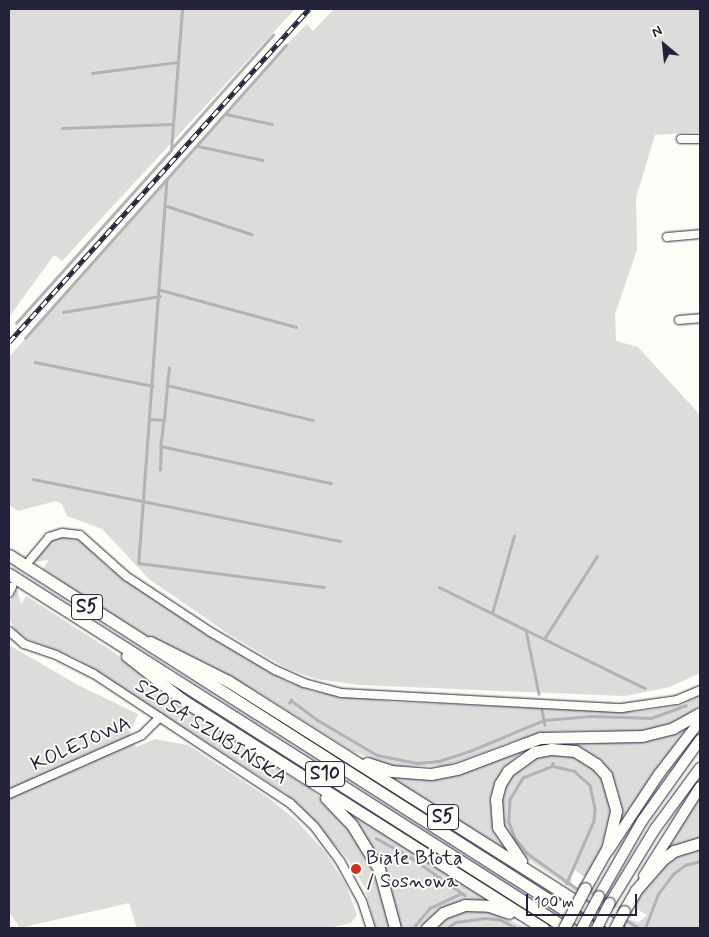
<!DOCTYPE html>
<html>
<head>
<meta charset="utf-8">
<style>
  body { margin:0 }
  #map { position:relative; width:709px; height:937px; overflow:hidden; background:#fdfcf7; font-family:Mynerve,sans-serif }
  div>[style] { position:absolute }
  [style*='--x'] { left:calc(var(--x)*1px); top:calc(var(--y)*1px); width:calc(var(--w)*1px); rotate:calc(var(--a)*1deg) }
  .green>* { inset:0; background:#dddcdb }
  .stream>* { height:2.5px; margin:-1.25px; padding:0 1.25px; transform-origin:1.25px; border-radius:1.25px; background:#b2b2b7 }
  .roads { filter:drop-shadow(0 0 1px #22223b) drop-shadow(0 0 1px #22223b) }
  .minor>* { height:8px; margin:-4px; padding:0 4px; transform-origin:4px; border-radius:4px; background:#fdfcf7 }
  .major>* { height:10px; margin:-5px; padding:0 5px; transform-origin:5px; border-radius:5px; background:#fdfcf7 }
  .highway>* { height:11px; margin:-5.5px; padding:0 5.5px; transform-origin:5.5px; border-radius:5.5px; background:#fdfcf7 }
  .rail>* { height:4.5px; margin-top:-2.25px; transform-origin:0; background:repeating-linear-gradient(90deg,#fdfcf7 0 8px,#22223b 0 16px); box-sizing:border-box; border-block:1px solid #22223b }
  .bridges { filter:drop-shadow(0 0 1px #22223b) drop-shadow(0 0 1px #22223b) }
  .major-bridge>* { height:10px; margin:-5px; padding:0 5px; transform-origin:5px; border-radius:5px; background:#fdfcf7 }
  .highway-bridge>* { height:11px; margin:-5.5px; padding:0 5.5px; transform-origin:5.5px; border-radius:5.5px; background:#fdfcf7 }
  .dots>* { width:14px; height:14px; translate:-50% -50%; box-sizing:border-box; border:2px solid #fdfcf7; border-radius:50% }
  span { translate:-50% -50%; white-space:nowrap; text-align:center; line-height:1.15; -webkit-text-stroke:4px #fdfcf7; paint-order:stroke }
  .shield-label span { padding:1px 4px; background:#fdfcf7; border:1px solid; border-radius:4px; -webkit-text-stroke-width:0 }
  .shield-label { font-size:19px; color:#22223b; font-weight:700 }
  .street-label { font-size:20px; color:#22223b }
  .poi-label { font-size:20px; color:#22223b }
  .left { translate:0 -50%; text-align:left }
  .frame { position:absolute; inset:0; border:10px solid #22223b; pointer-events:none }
  .north { position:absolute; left:639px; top:20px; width:50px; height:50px; -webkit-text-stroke:4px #fdfcf7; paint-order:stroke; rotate:332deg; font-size:14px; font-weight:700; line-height:20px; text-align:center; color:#22223b }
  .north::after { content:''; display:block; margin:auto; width:18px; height:22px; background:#22223b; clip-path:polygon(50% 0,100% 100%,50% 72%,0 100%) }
  .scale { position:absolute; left:526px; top:894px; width:111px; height:22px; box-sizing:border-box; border:2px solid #22223b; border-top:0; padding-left:6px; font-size:15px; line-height:18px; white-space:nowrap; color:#22223b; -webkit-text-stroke:4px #fdfcf7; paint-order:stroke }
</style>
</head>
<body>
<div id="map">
  <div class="green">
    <i style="clip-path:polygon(9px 9px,295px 9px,62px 261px,54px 255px,9px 317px)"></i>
    <i style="clip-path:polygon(334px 9px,700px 9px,700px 132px,655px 135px,636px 198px,637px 250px,615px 314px,616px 341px,638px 347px,700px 415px,700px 673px,670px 687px,625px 696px,360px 685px,316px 679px,286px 668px,230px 635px,149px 579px,102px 529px,67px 516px,62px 504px,56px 501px,18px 511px,9px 505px,9px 357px,286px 45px,307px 24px,313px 31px)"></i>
    <i style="clip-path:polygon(60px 537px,81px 541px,109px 568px,162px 605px,286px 681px,315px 692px,393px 702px,637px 712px,681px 705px,700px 696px,700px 705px,679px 721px,642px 731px,558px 731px,519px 739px,446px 766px,392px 766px,352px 751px,258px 692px,142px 633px,43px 569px,49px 560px,33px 562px,49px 542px)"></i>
    <i style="clip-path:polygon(17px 590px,21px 604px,26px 596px,112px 651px,203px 722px,309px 788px,330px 806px,361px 843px,380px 882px,390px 928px,376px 928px,365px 888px,347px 858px,285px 793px,76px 658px,25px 638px,15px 630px,10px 621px,9px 603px)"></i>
    <i style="clip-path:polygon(9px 645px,78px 685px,138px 714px,130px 734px,136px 747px,155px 739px,188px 745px,270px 799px,296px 820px,324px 851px,346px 885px,357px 915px,351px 923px,329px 928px,137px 928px,129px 903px,20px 928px,9px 912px)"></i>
    <i style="clip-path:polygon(695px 723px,618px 828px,619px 795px,614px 780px,600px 764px,536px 747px,520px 754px,507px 765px,491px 803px,494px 829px,508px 852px,384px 773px,418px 778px,537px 742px,648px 739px,678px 732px)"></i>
    <i style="clip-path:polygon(552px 753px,572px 756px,591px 765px,604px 781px,611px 810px,601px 850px,585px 877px,573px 869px,570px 873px,572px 884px,578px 888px,576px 891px,521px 855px,503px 828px,500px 807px,504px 787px,515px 770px,532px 758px)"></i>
    <i style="clip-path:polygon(700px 795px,700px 839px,681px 843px,662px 853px)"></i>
    <i style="clip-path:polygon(344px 809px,494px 903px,481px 900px,422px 928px,398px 928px,380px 859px)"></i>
    <i style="clip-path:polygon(700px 847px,700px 928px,631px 928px,624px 924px,627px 919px,639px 922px,647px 915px,633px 907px,647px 882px,673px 856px)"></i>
    <i style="clip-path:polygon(465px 909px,487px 910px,527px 928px,433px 928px,444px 918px)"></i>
  </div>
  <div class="stream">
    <i style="--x:92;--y:73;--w:87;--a:-7.3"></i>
    <i style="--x:226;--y:114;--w:47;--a:12.3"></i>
    <i style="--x:62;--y:128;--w:111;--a:-2.1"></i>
    <i style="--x:198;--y:146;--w:66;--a:12.2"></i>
    <i style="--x:171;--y:149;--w:153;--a:-48.2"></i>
    <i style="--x:167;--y:179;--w:385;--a:94.2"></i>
    <i style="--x:139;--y:563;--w:186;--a:7.4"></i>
    <i style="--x:167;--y:206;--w:89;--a:18.4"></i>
    <i style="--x:161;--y:290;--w:140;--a:15.3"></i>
    <i style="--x:63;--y:312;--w:98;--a:-9.4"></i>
    <i style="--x:16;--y:323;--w:232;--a:-48.1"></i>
    <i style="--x:171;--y:150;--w:141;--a:-85.5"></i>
    <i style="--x:25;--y:338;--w:392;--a:-48.3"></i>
    <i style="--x:35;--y:362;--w:120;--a:11.5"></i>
    <i style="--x:167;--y:384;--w:16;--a:-83"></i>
    <i style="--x:151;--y:419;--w:13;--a:4"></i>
    <i style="--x:164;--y:420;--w:35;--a:-85"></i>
    <i style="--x:167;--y:385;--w:150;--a:13.5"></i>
    <i style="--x:164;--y:420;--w:26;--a:97"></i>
    <i style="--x:161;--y:446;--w:174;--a:12.3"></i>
    <i style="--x:160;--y:470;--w:24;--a:-88"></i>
    <i style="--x:33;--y:479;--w:313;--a:11.4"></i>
    <i style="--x:439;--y:587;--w:97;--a:26.3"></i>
    <i style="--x:526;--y:630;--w:65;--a:78.5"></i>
    <i style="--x:492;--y:613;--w:80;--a:-74.1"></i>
    <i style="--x:526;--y:630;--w:132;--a:26"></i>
    <i style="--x:544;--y:639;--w:98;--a:-57.4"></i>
    <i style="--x:289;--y:703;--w:4;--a:-56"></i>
    <i style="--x:291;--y:700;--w:31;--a:37"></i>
    <i style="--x:316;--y:719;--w:71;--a:30.5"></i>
    <i style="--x:377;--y:755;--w:41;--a:11.3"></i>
    <i style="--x:417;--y:763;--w:22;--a:-5"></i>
    <i style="--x:439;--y:761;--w:33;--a:-18"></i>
    <i style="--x:470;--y:751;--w:80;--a:-22.7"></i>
    <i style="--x:544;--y:720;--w:47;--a:-4.9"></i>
    <i style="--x:591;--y:716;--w:60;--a:1.9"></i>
    <i style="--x:651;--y:718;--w:37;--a:-20"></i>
    <i style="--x:542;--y:710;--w:15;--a:79"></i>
    <i style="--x:250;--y:763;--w:4;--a:-56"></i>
    <i style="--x:553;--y:763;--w:3;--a:90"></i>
    <i style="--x:553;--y:766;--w:22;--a:13"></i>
    <i style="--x:574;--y:771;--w:21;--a:41"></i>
    <i style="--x:590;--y:785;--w:25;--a:78"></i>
    <i style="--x:595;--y:809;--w:12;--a:95"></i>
    <i style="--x:594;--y:821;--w:68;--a:113.5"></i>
    <i style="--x:553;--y:766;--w:32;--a:158"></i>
    <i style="--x:523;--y:778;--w:26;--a:121"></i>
    <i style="--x:510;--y:800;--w:22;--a:93"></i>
    <i style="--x:509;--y:822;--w:17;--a:69"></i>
    <i style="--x:515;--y:838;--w:19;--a:51"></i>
    <i style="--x:527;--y:853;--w:65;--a:35.6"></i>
    <i style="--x:376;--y:838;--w:38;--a:29"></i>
    <i style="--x:409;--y:856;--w:68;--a:34.9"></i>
    <i style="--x:623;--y:918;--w:19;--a:32"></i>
    <i style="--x:413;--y:928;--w:26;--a:-50"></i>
    <i style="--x:430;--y:908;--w:35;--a:-25"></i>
    <i style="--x:447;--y:928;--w:11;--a:-34"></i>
    <i style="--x:456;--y:922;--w:27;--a:-8"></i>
    <i style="--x:483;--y:918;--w:16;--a:4"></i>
    <i style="--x:499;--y:919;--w:20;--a:27"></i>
    <i style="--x:645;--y:928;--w:36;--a:-69"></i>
    <i style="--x:658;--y:894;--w:25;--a:-53"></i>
    <i style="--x:673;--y:874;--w:15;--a:-37"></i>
    <i style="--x:685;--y:865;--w:16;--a:-15"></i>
  </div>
  <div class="roads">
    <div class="minor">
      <i style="--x:681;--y:139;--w:19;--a:0"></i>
      <i style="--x:667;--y:237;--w:33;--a:-5"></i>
      <i style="--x:679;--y:320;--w:21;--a:-5"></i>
      <i style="--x:30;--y:560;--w:30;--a:-50"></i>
      <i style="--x:49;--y:537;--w:14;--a:-17"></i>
      <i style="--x:62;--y:533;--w:18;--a:6"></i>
      <i style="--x:80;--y:535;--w:62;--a:41.7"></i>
      <i style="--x:126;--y:576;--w:100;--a:33.5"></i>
      <i style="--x:209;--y:631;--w:77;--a:30.6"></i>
      <i style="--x:275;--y:670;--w:32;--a:24"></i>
      <i style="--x:304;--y:683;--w:38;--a:15"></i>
      <i style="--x:341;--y:693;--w:281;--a:3.1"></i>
      <i style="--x:622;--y:708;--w:56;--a:-8.3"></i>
      <i style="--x:677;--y:700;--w:25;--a:-23"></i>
      <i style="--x:9;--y:593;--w:7;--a:-63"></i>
      <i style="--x:9;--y:631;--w:20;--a:41"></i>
      <i style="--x:24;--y:644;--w:34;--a:19"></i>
      <i style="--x:56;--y:655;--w:42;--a:26.6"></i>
      <i style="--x:94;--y:674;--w:235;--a:33.4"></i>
      <i style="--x:290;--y:803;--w:33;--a:44"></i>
      <i style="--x:314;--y:826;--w:44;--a:53.4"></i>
      <i style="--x:340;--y:861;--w:46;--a:61.2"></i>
      <i style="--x:362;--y:901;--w:28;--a:72"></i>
      <i style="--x:9;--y:794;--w:145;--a:-23.9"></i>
      <i style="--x:142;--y:735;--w:25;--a:-45"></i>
    </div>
    <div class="major">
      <i style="--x:608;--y:851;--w:92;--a:-56.5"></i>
      <i style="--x:659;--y:774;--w:67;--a:-52.3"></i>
      <i style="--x:644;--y:876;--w:105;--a:-57.8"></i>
      <i style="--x:599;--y:896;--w:86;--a:-60.2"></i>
      <i style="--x:642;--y:821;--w:100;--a:-54.4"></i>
      <i style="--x:610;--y:903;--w:87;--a:-58.7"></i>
      <i style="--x:655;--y:829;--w:76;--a:-53.6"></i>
    </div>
    <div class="highway">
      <i style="--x:9;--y:555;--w:693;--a:32.57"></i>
      <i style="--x:9;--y:574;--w:660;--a:32.44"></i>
      <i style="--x:150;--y:642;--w:87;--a:26.6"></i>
      <i style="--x:228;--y:681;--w:462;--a:32.3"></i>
      <i style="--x:127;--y:656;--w:73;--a:38.3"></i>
      <i style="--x:184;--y:701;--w:425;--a:32.3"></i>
      <i style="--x:367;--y:763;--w:25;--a:18"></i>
      <i style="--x:391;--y:771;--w:40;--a:4.3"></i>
      <i style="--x:431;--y:774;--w:26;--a:-11"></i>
      <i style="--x:457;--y:769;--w:89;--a:-20.5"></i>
      <i style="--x:540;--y:738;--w:102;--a:-1.1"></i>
      <i style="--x:642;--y:736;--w:32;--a:-14"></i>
      <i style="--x:673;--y:728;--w:31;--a:-29"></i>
      <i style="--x:326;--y:798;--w:37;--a:46"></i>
      <i style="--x:352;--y:825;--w:52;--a:58.5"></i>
      <i style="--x:379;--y:869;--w:61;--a:74.8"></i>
      <i style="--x:521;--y:861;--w:41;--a:-124.1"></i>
      <i style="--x:498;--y:827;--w:28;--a:-94"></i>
      <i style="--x:496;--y:799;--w:16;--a:-75"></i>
      <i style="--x:500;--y:784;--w:15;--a:-58"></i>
      <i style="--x:508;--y:771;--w:32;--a:-36"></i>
      <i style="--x:534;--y:752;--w:17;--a:-10"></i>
      <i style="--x:551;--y:749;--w:24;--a:5"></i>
      <i style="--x:575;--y:751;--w:25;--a:32"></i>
      <i style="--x:596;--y:764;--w:15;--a:48"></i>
      <i style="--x:606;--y:775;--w:37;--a:74"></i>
      <i style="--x:616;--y:811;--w:37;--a:103"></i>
      <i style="--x:608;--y:847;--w:47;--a:119.3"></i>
      <i style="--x:624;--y:911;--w:24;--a:-60"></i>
      <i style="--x:636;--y:890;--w:41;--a:-48.9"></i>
      <i style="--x:663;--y:859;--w:14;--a:-36"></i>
      <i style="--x:674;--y:851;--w:27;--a:-17"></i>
      <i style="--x:427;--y:928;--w:22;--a:-43"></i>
      <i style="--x:443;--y:913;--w:23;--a:-20"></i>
      <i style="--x:465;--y:905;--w:24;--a:2"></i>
      <i style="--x:489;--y:906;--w:21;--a:19"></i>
    </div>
  </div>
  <div class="rail">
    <i style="--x:9;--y:342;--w:448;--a:-48"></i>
  </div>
  <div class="bridges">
    <div class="major-bridge">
      <i style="--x:582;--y:928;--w:36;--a:-62"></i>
      <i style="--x:597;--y:928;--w:28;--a:-63"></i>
    </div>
    <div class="highway-bridge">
      <i style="--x:564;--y:928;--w:45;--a:-62.3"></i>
      <i style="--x:615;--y:928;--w:19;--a:-62"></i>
    </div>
  </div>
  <div class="dots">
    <i style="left:356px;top:869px;background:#c8321e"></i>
  </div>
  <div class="shield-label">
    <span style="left:87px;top:607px">S5</span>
    <span style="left:325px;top:774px">S10</span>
    <span style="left:443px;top:817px">S5</span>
  </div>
  <div class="street-label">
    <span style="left:211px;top:732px;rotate:33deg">SZOSA SZUBIŃSKA</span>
    <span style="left:81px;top:744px;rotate:-24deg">KOLEJOWA</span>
  </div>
  <div class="poi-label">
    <span class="left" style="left:366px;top:870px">Białe Błota<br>/ Sosnowa</span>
  </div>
  <div class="frame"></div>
  <div class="north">N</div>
  <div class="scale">100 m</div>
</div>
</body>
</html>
